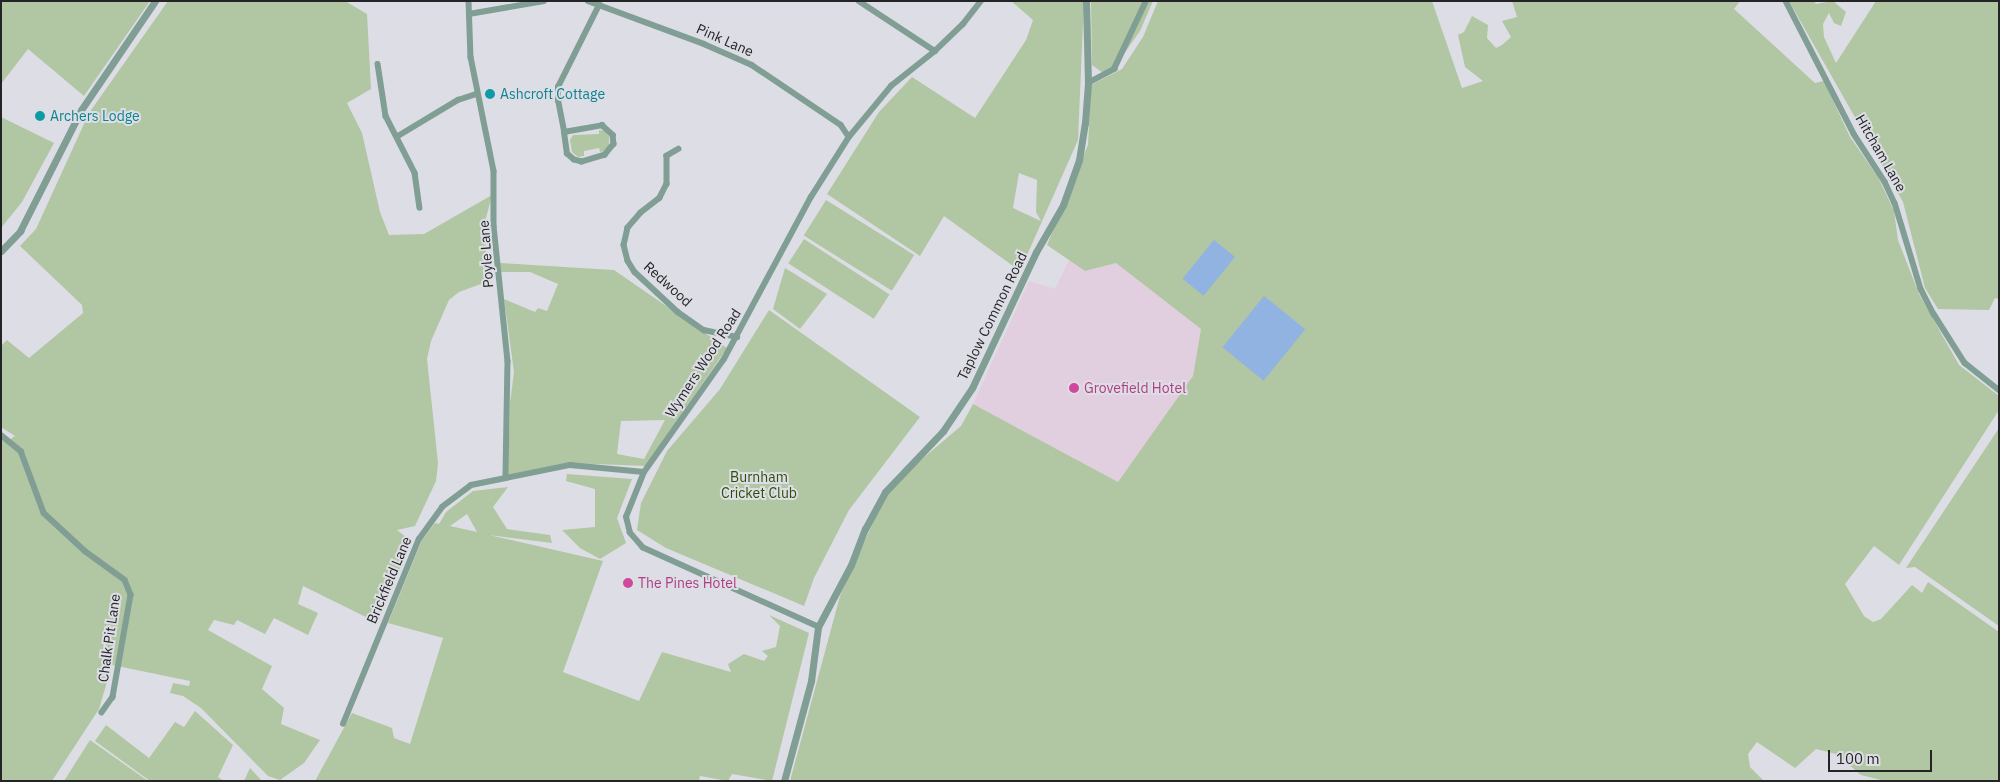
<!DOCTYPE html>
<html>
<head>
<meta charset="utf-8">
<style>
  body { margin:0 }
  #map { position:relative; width:2000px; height:782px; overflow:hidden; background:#dddee5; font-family:"IBM Plex Sans",sans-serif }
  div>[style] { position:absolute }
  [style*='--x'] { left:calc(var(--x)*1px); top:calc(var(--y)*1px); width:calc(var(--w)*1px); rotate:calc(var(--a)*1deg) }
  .commercial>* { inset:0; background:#e1cfdf }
  .green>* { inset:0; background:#b1c6a2; transform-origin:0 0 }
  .water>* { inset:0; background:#91b3e2; transform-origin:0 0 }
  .minor>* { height:5.5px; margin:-2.75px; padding:0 2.75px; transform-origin:2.75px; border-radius:2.75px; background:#819e95 }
  .tertiary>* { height:7px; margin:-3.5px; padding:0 3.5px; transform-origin:3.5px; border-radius:3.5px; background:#819e95 }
  .dots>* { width:14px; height:14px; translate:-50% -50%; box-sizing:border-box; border:2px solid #dddee5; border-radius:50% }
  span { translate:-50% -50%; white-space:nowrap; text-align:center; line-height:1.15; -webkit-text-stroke:4px #dddee5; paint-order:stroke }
  .street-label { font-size:14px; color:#242426 }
  .culture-label { font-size:14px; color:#0d838f }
  .left { translate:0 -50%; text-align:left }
  .hotel-label { font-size:14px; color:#b23c85 }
  .park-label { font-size:14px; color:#2d5002 }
  .frame { position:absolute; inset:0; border:2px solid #242426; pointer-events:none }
  .scale { position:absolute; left:1828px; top:750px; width:104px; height:22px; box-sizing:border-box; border:2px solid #242426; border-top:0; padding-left:6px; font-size:15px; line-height:18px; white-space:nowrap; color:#242426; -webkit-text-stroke:4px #dddee5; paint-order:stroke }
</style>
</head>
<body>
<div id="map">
  <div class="commercial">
    <i style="clip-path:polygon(1070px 258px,1085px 271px,1116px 263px,1201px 329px,1193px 376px,1118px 482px,973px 404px,1029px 281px,1055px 289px)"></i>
  </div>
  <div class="green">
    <i style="clip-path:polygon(4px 1px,150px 1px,84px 96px,28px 49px,1px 84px,1px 3px)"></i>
    <i style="clip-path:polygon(168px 1px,345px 1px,367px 14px,371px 89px,347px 103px,362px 133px,380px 212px,389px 235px,424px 234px,492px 195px,486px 218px,486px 276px,481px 284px,459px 292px,449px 300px,431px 341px,427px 359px,438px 463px,436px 481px,415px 526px,397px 530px,411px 541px,378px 623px,303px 586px,298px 604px,318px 613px,308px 635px,274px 618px,265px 634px,237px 620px,234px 625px,214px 620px,208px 630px,272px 666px,262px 689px,284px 708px,281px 724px,320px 740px,304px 763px,280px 780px,268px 776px,201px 708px,183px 696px,170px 693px,173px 683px,189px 686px,190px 681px,112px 665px,99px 709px,52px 781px,1px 781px,1px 440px,6px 442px,15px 436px,1px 427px,1px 346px,7px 340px,29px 358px,83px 313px,82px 305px,20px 246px,36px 229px,89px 113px)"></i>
    <i style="clip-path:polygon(evenodd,1011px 1px,1084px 1px,1078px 140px,1020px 271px,944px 216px,920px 256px,827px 194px,879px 112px,912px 77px,975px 118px,1026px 40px,1033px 20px,1011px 1px,1019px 173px,1037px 180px,1036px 212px,1041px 221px,1013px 208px,1019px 173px)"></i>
    <i style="clip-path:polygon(1091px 1px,1153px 1px,1140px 31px,1114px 68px,1103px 73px,1092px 65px)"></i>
    <i style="clip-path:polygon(1158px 1px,1432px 1px,1462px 88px,1483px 81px,1465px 67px,1458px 35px,1464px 32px,1472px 16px,1488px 25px,1487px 38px,1496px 48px,1502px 45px,1511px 37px,1502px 21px,1517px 17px,1512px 1px,1740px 1px,1734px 9px,1815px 83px,1824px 81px,1850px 137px,1878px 177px,1894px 211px,1898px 240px,1919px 294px,1959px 365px,1999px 396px,1999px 410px,1899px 565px,1874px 546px,1845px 584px,1864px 616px,1873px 622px,1881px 619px,1912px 585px,1922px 593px,1928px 582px,1999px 632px,1999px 781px,1885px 781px,1861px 775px,1836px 754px,1816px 749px,1795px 768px,1757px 742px,1748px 754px,1750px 767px,1764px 781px,790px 781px,840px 596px,889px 487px,961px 426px,973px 404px,1118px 482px,1193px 376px,1201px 329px,1116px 263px,1085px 271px,1047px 245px,1088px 145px,1091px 85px,1122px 69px,1143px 37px)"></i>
    <i style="clip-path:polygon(1789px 1px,1814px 1px,1816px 4px,1833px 1px,1846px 12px,1841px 26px,1834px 23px,1829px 13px,1823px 24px,1824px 37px,1836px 63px,1876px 1px,1999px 1px,1999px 299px,1995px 298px,1989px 310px,1938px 309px,1925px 288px,1903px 202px)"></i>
    <i style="clip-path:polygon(1px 117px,54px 143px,22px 202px,1px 228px)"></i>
    <i style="clip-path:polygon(599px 130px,605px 131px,609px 136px,609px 145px,605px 151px,600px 152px,599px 148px,584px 151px,584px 156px,578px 157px,572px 152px,570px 140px,573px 135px,599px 134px)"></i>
    <i style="left:826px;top:200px;width:104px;height:42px;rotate:32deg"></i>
    <i style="left:804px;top:239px;width:102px;height:29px;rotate:33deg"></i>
    <i style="clip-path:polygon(evenodd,500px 263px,614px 270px,727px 348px,646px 466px,569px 463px,508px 475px,510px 403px,514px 372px,504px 299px,535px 312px,538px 308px,547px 311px,558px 284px,530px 272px,501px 272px,500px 263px,665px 420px,644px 459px,617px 454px,621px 421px,665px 420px)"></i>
    <i style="clip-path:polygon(785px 268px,827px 294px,800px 329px,773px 309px)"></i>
    <i style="clip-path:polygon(769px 310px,920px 417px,849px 510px,814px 578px,804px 606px,666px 548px,637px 530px,641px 503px,667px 451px,720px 389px)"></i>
    <i style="clip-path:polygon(1999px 428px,1999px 626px,1915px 567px,1906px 568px)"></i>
    <i style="clip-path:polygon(567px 474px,632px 479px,617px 518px,626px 543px,600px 559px,580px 548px,562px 530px,595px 527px,595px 489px,566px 481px)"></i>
    <i style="clip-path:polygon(evenodd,508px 487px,493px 507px,507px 529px,550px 535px,552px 543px,489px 535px,603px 561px,563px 672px,639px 701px,662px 652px,731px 672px,728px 664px,744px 654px,764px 661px,768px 656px,762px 651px,776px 647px,780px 626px,769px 615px,809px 633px,772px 781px,732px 774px,728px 781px,700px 776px,699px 781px,315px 781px,352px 713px,392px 728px,394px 738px,410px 744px,443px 638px,388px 623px,422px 540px,435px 523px,439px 524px,446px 512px,473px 491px,508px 487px,467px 514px,477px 532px,450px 526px,467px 514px)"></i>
    <i style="clip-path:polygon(195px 711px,233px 745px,218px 777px,224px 781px,150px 781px,95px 741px,106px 725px,149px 758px,175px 722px,184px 727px)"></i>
    <i style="clip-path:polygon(90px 740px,148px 781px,64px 781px)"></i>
    <i style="clip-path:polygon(250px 768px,262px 781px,244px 781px)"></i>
  </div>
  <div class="water">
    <i style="left:1214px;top:240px;width:27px;height:50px;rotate:39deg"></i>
    <i style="left:1264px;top:296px;width:53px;height:66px;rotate:39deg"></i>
  </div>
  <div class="minor">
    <i style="--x:469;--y:1;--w:56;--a:88"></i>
    <i style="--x:471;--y:57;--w:116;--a:78.6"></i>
    <i style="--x:494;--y:171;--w:55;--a:90"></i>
    <i style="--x:494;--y:226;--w:136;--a:84.1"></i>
    <i style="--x:508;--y:361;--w:117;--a:91"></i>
    <i style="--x:588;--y:1;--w:124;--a:20.3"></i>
    <i style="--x:704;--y:44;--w:52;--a:23.6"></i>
    <i style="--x:752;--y:65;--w:107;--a:34"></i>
    <i style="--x:841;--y:125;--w:14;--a:56"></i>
    <i style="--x:859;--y:1;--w:91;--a:33.3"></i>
    <i style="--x:1786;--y:1;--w:149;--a:62.9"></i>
    <i style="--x:1854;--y:134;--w:57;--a:57.1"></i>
    <i style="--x:1885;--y:182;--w:23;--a:65"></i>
    <i style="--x:1895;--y:203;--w:90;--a:73.2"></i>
    <i style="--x:1921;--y:289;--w:28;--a:63"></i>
    <i style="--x:1934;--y:314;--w:58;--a:57.7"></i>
    <i style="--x:1965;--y:363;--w:43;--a:38.5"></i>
    <i style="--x:469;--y:14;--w:76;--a:-9.8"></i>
    <i style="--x:378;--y:64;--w:53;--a:81.3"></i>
    <i style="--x:386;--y:116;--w:64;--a:63"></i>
    <i style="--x:415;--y:173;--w:35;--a:82"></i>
    <i style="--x:1088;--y:83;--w:30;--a:-28"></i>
    <i style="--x:1114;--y:69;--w:75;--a:-64.8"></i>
    <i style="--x:564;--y:132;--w:39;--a:-10"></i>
    <i style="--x:602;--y:125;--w:15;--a:42"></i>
    <i style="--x:613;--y:135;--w:9;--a:84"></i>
    <i style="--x:614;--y:144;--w:14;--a:129"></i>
    <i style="--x:605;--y:155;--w:24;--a:163"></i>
    <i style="--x:582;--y:162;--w:8;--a:-166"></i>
    <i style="--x:574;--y:160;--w:9;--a:-139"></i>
    <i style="--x:567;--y:154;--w:22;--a:-98"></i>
    <i style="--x:564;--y:132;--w:1;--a:-90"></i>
    <i style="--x:564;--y:131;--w:31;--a:-101"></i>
    <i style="--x:558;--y:101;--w:14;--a:-90"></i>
    <i style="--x:558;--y:87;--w:92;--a:-63.4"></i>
    <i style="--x:398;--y:136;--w:70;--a:-31"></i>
    <i style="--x:458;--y:100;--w:20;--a:-18"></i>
    <i style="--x:679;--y:149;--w:14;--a:150"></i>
    <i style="--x:667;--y:156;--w:28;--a:90"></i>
    <i style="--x:667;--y:184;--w:16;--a:117"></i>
    <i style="--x:660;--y:198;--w:24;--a:142"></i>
    <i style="--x:641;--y:213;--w:20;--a:131"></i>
    <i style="--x:628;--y:228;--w:17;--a:103"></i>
    <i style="--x:624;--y:245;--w:16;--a:76"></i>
    <i style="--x:628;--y:261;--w:13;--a:58"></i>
    <i style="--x:635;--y:272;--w:59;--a:42.9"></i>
    <i style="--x:678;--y:312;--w:32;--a:35"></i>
    <i style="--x:704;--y:330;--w:34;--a:12"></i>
    <i style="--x:1;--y:435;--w:26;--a:39"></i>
    <i style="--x:21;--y:451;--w:66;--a:69.6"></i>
    <i style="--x:44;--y:513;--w:56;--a:42.8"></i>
    <i style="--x:85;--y:551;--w:49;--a:35.9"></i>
    <i style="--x:125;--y:580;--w:16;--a:68"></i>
    <i style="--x:131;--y:595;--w:104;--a:100"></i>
    <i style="--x:113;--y:697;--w:19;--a:125"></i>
    <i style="--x:818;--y:627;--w:192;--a:-155.7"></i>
    <i style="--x:643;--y:548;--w:20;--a:-131"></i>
    <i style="--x:630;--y:533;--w:16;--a:-104"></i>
    <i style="--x:626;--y:517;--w:48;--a:-68.2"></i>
    <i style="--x:644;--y:472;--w:138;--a:-54.7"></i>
    <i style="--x:724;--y:359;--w:184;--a:-61.8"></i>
    <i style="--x:811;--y:197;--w:71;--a:-57.7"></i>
    <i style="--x:849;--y:137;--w:66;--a:-50.5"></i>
    <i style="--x:891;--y:86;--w:56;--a:-38.5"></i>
    <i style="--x:935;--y:51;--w:39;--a:-44"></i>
    <i style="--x:963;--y:24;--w:29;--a:-52"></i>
    <i style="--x:343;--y:724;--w:200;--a:-67.7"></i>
    <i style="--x:419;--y:539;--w:39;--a:-54"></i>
    <i style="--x:442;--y:507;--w:36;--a:-37"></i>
    <i style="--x:471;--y:485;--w:101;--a:-11.4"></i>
    <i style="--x:570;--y:465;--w:74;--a:5.4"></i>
  </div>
  <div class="tertiary">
    <i style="--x:1;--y:251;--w:28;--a:-46"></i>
    <i style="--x:20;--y:231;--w:136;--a:-63.2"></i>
    <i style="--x:81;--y:110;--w:132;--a:-55.8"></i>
    <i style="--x:784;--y:781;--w:104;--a:-74.9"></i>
    <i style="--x:811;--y:681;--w:54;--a:-82.6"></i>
    <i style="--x:818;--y:627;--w:70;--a:-62"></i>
    <i style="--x:851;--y:565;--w:39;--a:-69"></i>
    <i style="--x:865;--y:529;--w:42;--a:-61.6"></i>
    <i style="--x:885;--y:492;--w:84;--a:-46.4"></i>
    <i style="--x:943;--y:431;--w:52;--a:-56"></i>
    <i style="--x:972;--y:388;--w:150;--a:-64.8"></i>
    <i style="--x:1036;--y:252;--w:54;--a:-60.1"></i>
    <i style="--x:1063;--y:205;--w:48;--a:-70.4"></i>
    <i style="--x:1079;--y:160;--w:37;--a:-81"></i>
    <i style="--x:1085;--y:123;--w:40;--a:-85.7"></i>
    <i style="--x:1088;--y:83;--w:82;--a:-91.4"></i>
  </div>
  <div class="dots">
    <i style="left:490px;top:94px;background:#0f9aa8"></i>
    <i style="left:40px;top:116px;background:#0f9aa8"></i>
    <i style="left:1074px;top:388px;background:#d1479c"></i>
    <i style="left:628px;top:583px;background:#d1479c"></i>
  </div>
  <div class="street-label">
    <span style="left:725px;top:40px;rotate:24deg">Pink Lane</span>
    <span style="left:1881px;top:153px;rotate:60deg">Hitcham Lane</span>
    <span style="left:486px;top:254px;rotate:-94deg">Poyle Lane</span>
    <span style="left:668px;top:284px;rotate:42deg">Redwood</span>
    <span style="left:992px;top:316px;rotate:-64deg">Taplow Common Road</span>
    <span style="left:703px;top:363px;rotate:-57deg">Wymers Wood Road</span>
    <span style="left:389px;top:580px;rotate:-67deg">Brickfield Lane</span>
    <span style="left:109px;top:638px;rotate:-82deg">Chalk Pit Lane</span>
  </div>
  <div class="culture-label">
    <span class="left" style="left:500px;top:94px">Ashcroft Cottage</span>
    <span class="left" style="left:50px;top:116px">Archers Lodge</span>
  </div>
  <div class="hotel-label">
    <span class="left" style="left:1084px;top:388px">Grovefield Hotel</span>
    <span class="left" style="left:638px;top:583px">The Pines Hotel</span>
  </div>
  <div class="park-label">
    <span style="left:759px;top:485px">Burnham<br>Cricket Club</span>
  </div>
  <div class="frame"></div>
  <div class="scale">100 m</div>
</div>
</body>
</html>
